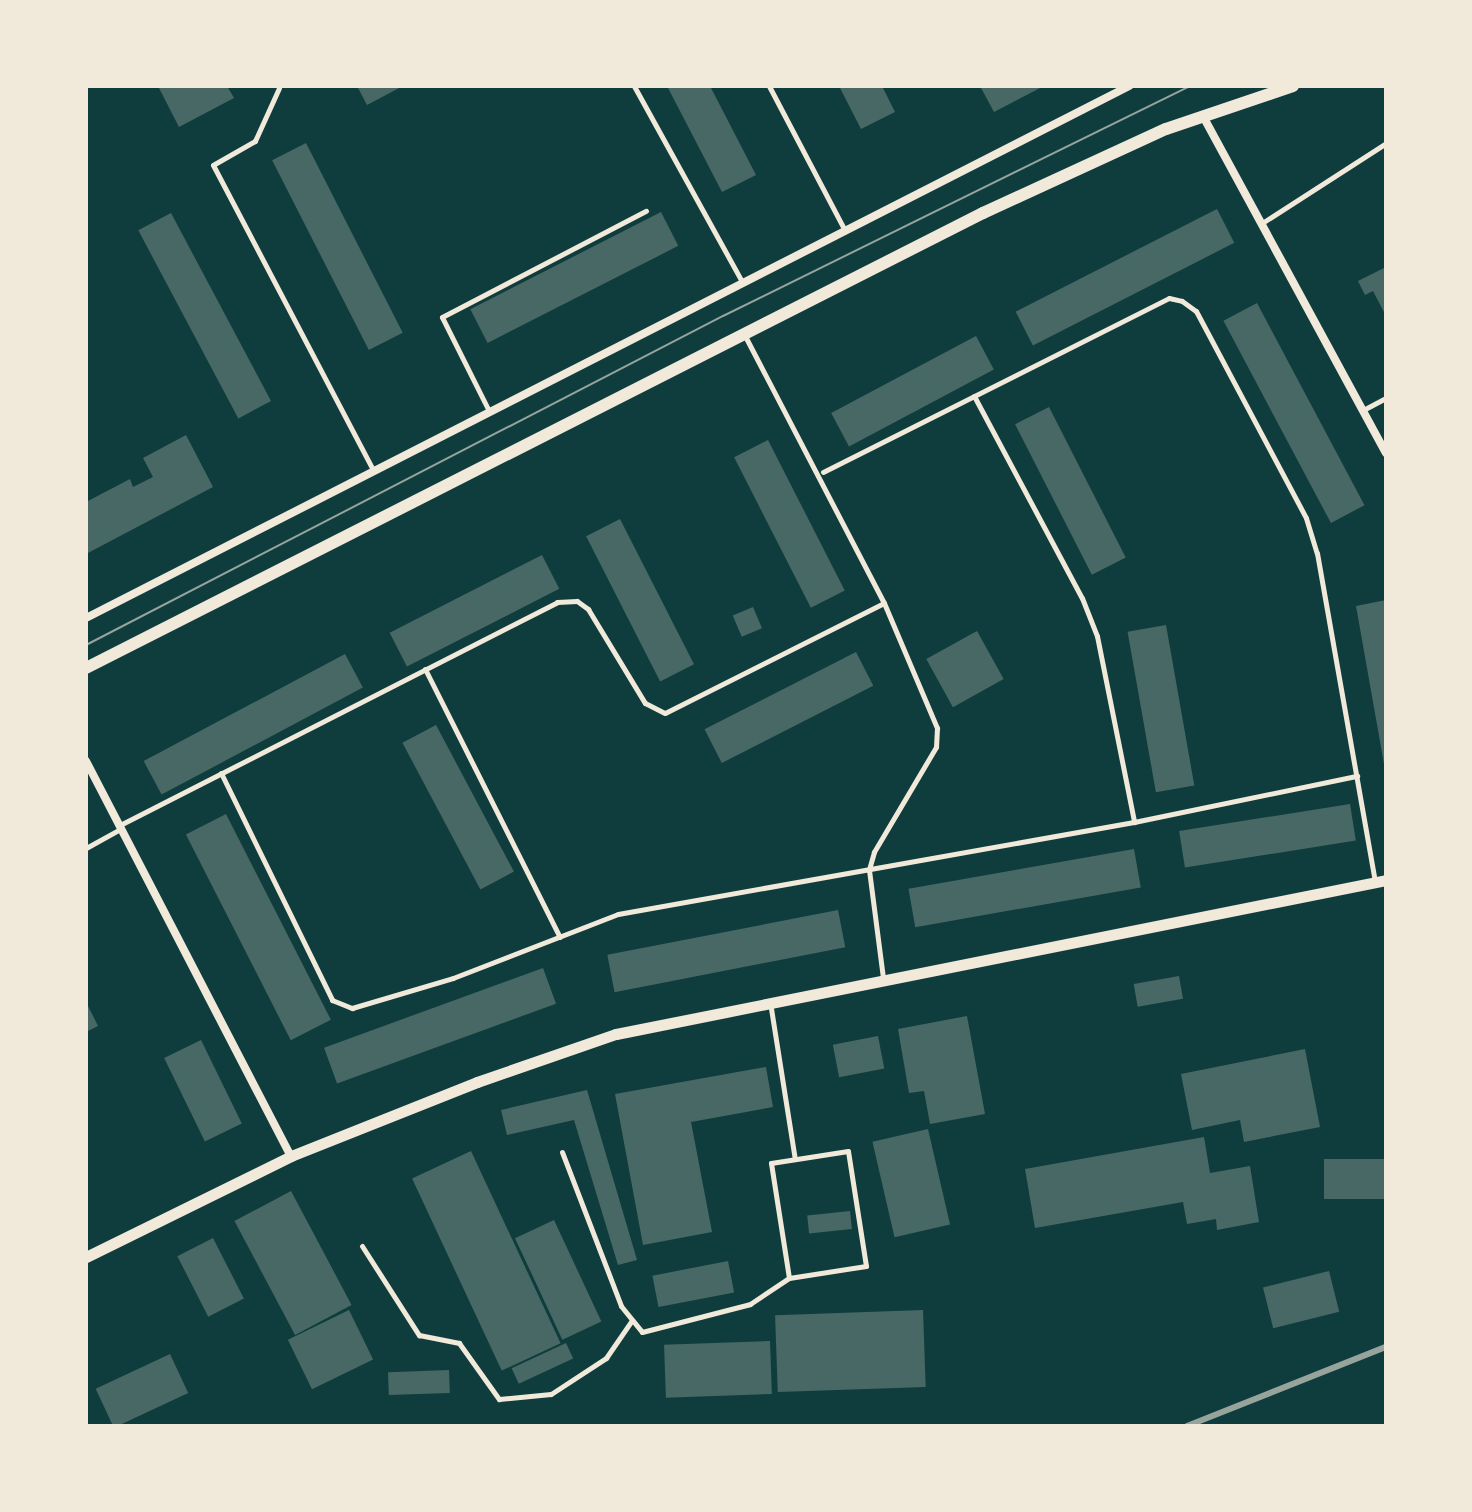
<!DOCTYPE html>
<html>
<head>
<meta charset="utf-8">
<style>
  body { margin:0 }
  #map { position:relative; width:1472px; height:1512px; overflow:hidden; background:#0f3d3e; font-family:"IBM Plex Sans",sans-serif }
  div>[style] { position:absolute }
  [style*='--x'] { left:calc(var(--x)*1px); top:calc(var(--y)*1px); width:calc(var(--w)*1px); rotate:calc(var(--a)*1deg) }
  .building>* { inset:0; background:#486865; transform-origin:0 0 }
  .service>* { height:5px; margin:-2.5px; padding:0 2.5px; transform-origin:2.5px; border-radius:2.5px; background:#f1e9da }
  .minor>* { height:8px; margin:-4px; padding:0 4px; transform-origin:4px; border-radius:4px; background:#f1e9da }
  .tertiary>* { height:11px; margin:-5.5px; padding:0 5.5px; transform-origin:5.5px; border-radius:5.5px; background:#f1e9da }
  .secondary>* { height:12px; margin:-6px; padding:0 6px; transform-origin:6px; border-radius:6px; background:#f1e9da }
  .tram>* { height:2px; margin:-1px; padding:0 1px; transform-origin:1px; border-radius:1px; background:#97a49c }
  .rail>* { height:6px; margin:-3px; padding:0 3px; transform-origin:3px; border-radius:3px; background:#97a49c }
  span { translate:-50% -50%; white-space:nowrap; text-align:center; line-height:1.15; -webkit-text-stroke:6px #f1e9da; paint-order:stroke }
  .frame { position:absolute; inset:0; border:88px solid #f1e9da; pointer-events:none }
</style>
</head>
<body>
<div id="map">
  <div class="building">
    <i style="clip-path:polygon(158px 86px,227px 86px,234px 98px,179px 127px)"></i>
    <i style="clip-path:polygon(357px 86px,403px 86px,367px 105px)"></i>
    <i style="clip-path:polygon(667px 86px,710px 86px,756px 175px,722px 192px)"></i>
    <i style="clip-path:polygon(839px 86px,882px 86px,895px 112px,861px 129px)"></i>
    <i style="clip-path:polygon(980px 86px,1044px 86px,994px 112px)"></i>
    <i style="left:306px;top:143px;width:213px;height:38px;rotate:63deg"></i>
    <i style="left:1217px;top:209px;width:38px;height:226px;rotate:63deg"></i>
    <i style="left:661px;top:212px;width:38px;height:214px;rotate:63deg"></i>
    <i style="left:171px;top:213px;width:213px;height:37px;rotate:62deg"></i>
    <i style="clip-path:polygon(1386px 267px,1386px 316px,1373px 291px,1365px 295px,1358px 281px)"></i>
    <i style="left:1257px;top:303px;width:229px;height:38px;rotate:62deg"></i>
    <i style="left:976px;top:336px;width:38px;height:164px;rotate:62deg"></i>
    <i style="left:1049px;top:407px;width:169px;height:38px;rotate:63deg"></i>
    <i style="clip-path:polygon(186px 435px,213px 487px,86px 554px,86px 502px,130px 479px,133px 487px,153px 477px,143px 458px)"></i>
    <i style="left:768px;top:440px;width:169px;height:38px;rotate:63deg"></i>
    <i style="left:620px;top:519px;width:163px;height:38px;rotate:63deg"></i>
    <i style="left:542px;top:555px;width:38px;height:171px;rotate:63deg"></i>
    <i style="clip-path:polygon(1386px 600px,1386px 763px,1384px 764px,1356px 606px)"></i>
    <i style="left:753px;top:607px;width:23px;height:22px;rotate:67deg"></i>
    <i style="left:1166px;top:625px;width:163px;height:39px;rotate:80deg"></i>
    <i style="left:977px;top:631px;width:55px;height:58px;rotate:61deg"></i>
    <i style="left:856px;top:652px;width:38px;height:170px;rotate:63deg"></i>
    <i style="left:345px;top:654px;width:38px;height:228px;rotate:62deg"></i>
    <i style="left:436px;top:725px;width:166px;height:38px;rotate:62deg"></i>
    <i style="left:1350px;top:804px;width:37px;height:173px;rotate:81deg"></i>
    <i style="left:226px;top:814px;width:231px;height:45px;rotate:63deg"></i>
    <i style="left:1134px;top:849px;width:39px;height:229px;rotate:80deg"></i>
    <i style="left:838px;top:910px;width:38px;height:235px;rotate:79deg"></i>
    <i style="left:543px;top:968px;width:38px;height:233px;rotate:70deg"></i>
    <i style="left:1179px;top:976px;width:23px;height:46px;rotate:80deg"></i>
    <i style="clip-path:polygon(86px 1002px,98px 1026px,86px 1032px)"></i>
    <i style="clip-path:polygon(967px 1016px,985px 1114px,930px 1124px,924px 1091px,909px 1093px,898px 1029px)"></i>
    <i style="left:878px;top:1036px;width:33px;height:46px;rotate:79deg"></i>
    <i style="left:201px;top:1040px;width:93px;height:41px;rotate:64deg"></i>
    <i style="clip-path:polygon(1305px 1049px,1320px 1127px,1244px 1142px,1240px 1120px,1192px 1130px,1181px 1074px)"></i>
    <i style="clip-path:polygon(766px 1067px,773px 1107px,691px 1122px,712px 1232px,643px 1245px,615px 1094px)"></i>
    <i style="clip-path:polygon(587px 1090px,637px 1260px,618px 1265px,574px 1120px,507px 1135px,501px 1110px)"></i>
    <i style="left:928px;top:1129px;width:98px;height:57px;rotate:77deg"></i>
    <i style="clip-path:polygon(1204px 1137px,1210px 1173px,1250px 1166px,1259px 1222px,1217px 1230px,1216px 1219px,1187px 1224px,1183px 1202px,1035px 1228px,1025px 1169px)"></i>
    <i style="left:471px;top:1151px;width:212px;height:65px;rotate:65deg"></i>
    <i style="left:1386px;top:1159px;width:40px;height:62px;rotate:90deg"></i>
    <i style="left:291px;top:1191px;width:129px;height:64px;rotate:62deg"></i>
    <i style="left:850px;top:1211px;width:18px;height:43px;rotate:84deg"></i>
    <i style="left:554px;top:1220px;width:112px;height:43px;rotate:65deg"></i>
    <i style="left:213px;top:1238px;width:68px;height:40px;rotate:63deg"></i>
    <i style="left:728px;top:1261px;width:32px;height:77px;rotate:79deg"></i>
    <i style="left:1329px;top:1271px;width:42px;height:68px;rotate:76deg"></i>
    <i style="left:349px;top:1310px;width:55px;height:68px;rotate:64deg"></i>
    <i style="left:923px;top:1310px;width:77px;height:148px;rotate:88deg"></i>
    <i style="left:770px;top:1341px;width:53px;height:106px;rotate:88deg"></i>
    <i style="left:566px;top:1343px;width:17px;height:60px;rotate:65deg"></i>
    <i style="left:170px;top:1354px;width:43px;height:82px;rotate:65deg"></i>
    <i style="left:449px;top:1370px;width:23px;height:61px;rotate:88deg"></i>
  </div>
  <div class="service">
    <i style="--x:634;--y:86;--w:224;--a:61.1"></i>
    <i style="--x:769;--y:86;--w:164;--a:62.3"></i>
    <i style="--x:279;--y:88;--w:58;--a:114.4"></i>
    <i style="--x:255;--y:141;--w:48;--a:150.3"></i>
    <i style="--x:213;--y:165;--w:344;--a:62.3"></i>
    <i style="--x:1262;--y:223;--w:148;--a:-32.8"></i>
    <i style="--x:745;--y:336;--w:301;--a:62.5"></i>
    <i style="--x:884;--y:603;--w:136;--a:67"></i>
    <i style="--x:937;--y:728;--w:19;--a:93"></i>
    <i style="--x:936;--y:747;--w:122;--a:120.6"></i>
    <i style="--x:874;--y:852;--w:19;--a:106"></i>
    <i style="--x:869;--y:870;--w:109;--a:82.6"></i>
    <i style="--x:974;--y:396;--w:229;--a:61.9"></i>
    <i style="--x:1082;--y:598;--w:41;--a:68.5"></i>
    <i style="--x:1097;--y:636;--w:190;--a:78.7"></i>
    <i style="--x:1365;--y:409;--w:24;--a:-28"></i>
    <i style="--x:489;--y:411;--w:105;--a:-116.6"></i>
    <i style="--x:442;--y:317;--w:230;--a:-27.5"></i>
    <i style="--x:823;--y:472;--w:387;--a:-26.7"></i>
    <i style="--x:1169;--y:298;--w:13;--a:13"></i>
    <i style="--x:1182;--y:301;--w:17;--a:36"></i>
    <i style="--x:1196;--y:311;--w:234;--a:62"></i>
    <i style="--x:1306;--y:518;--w:37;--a:73"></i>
    <i style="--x:1317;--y:553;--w:334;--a:80"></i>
    <i style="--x:425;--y:669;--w:300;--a:63.3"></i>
    <i style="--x:221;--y:773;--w:253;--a:63.9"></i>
    <i style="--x:332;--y:1000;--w:22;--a:22"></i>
    <i style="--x:352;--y:1008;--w:105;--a:-16.5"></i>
    <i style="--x:453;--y:978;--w:177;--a:-21.2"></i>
    <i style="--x:618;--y:914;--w:524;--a:-10.11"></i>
    <i style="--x:1134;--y:822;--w:228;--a:-11.7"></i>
    <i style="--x:118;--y:826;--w:493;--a:-27"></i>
    <i style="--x:557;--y:602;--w:20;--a:-3"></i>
    <i style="--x:577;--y:601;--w:14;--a:36"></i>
    <i style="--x:588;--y:609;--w:110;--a:58.8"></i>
    <i style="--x:645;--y:703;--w:22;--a:27"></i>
    <i style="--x:665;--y:713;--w:245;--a:-26.7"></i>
    <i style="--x:86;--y:848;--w:39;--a:-29"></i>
    <i style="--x:770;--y:1002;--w:159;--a:81"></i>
    <i style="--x:562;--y:1152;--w:165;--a:69"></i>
    <i style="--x:621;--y:1306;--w:33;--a:51"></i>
    <i style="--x:642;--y:1332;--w:112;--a:-14.5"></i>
    <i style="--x:750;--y:1304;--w:47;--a:-33.7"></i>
    <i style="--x:789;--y:1278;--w:78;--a:-8.9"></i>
    <i style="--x:866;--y:1266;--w:116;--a:-98.9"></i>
    <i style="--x:848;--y:1151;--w:78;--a:171.1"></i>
    <i style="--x:771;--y:1163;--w:116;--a:81.1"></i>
    <i style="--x:362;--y:1246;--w:106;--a:57.4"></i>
    <i style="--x:419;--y:1335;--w:41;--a:11.3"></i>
    <i style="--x:459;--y:1343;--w:69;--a:54.5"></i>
    <i style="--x:499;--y:1399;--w:52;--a:-5.5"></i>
    <i style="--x:551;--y:1394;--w:66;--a:-33.2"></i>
    <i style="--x:606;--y:1358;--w:46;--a:-55.6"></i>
  </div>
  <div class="minor">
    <i style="--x:1204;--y:118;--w:381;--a:61.5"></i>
    <i style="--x:86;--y:618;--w:1171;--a:-27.02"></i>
    <i style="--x:86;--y:761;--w:445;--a:62.6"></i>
  </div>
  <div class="tertiary">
    <i style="--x:86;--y:1257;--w:229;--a:-26.2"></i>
    <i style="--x:291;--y:1156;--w:200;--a:-21.7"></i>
    <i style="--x:477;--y:1082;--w:147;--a:-19.1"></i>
    <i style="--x:616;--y:1034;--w:785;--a:-11.31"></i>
  </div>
  <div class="secondary">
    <i style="--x:86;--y:668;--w:1006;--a:-26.9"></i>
    <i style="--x:983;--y:213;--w:201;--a:-24.7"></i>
    <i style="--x:1166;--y:129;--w:134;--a:-18.7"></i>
  </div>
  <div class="tram">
    <i style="--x:86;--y:645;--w:717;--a:-27.32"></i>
    <i style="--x:723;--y:316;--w:521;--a:-26.22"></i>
  </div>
  <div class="rail">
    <i style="--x:1187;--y:1426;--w:214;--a:-21.7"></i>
  </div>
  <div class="frame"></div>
</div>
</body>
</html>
